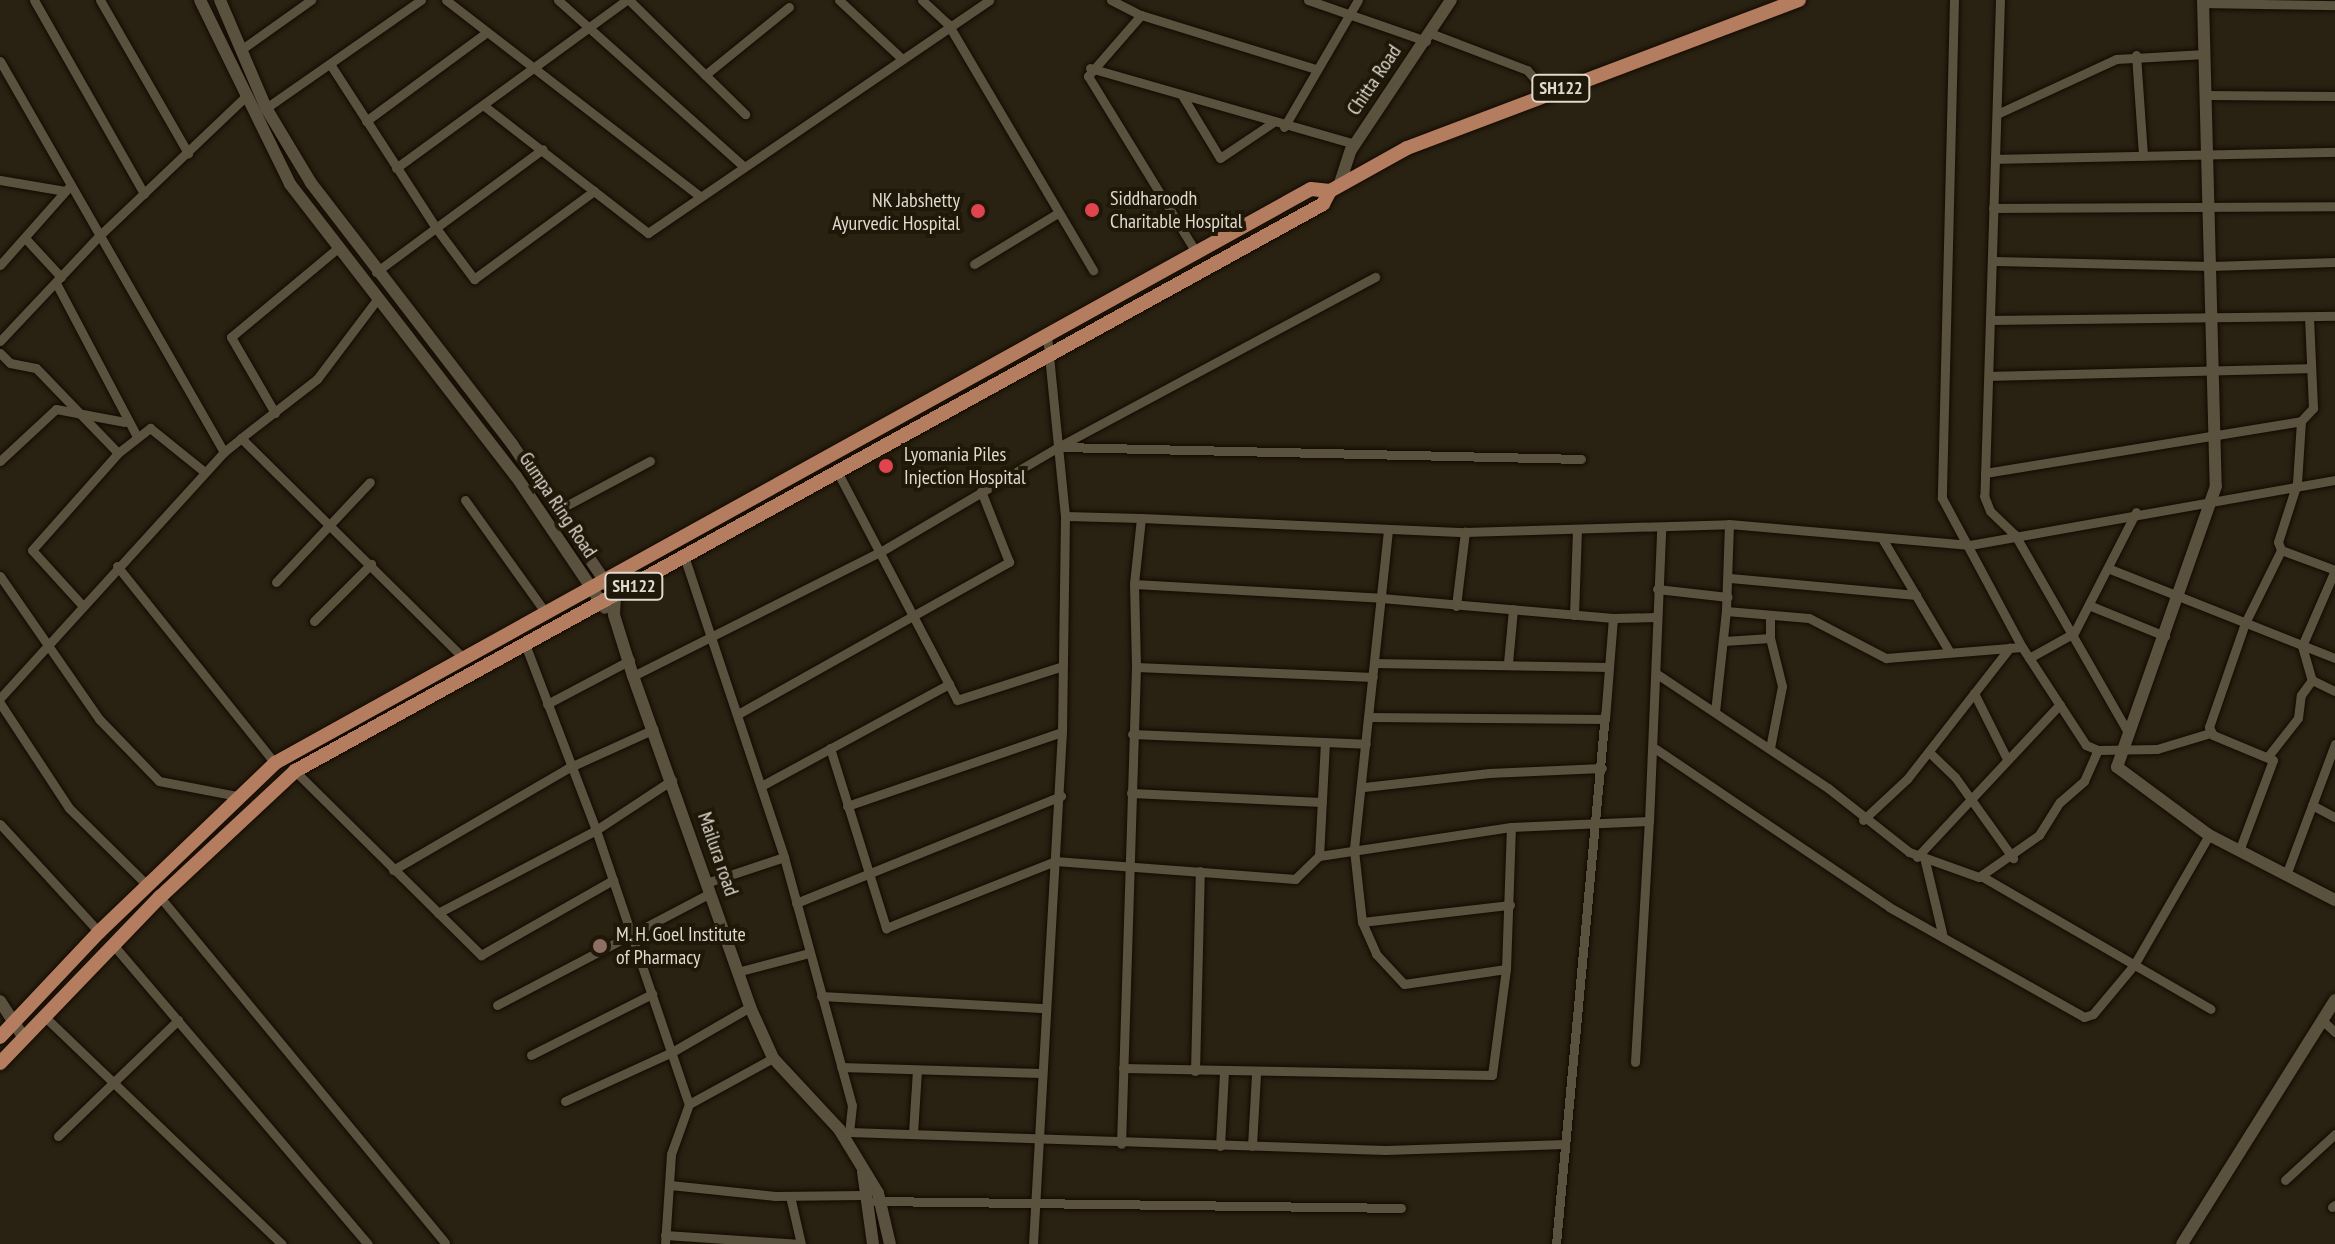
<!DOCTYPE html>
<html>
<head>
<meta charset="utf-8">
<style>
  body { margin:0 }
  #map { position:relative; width:2335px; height:1244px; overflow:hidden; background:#292111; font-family:"PT Sans Narrow",sans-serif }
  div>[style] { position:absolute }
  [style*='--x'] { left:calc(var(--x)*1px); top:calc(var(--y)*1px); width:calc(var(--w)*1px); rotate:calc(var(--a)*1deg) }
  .roads { filter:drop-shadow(0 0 2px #120a00) drop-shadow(0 0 2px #120a00) }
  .street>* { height:9px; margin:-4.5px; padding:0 4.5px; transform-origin:4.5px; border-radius:4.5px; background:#5a513f }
  .secondary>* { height:12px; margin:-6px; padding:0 6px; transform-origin:6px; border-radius:6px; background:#5a513f }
  .primary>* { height:14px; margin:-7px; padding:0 7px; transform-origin:7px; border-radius:7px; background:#b57d60 }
  .dots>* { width:22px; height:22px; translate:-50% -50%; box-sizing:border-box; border:4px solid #1f1708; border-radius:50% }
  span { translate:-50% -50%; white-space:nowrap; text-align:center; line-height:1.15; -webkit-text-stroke:8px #1f1708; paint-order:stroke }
  .shield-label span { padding:2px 6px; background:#1f1708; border:2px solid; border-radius:6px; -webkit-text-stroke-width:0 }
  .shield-label { font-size:18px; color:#dfd9cf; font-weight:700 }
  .street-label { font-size:20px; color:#dfd9cf }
  .poi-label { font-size:20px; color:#dfd9cf }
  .left { translate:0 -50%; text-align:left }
  .right { translate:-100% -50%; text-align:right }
</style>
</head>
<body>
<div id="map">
  <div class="roads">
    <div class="street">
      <i style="--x:34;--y:0;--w:223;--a:60.4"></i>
      <i style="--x:100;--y:0;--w:177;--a:60.1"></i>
      <i style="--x:446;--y:0;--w:319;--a:37.7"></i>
      <i style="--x:558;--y:0;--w:247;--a:41.9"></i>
      <i style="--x:629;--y:0;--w:163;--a:44.5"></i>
      <i style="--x:839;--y:0;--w:85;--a:43.1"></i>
      <i style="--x:922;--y:0;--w:35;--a:43"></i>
      <i style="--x:948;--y:24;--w:286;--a:59.5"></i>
      <i style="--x:1111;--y:0;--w:34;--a:27"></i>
      <i style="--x:1141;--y:15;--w:182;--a:17.2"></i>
      <i style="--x:1308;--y:0;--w:125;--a:19.2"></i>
      <i style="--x:1954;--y:0;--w:498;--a:91.4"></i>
      <i style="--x:1942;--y:498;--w:169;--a:61.8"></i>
      <i style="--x:2022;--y:647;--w:117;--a:56.9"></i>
      <i style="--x:2086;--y:745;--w:13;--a:23"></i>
      <i style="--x:2098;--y:750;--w:59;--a:-1"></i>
      <i style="--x:2157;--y:749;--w:55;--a:-16.8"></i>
      <i style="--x:2000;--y:0;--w:496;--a:91.8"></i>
      <i style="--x:1984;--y:496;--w:16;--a:68"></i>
      <i style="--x:1990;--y:511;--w:35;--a:44"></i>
      <i style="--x:2015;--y:535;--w:229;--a:60.2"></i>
      <i style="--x:2204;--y:3;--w:131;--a:0.9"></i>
      <i style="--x:1141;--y:15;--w:81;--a:131"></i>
      <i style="--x:1088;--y:76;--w:209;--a:58.5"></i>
      <i style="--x:1430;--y:33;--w:104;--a:20.9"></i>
      <i style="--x:1527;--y:70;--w:30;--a:49"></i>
      <i style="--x:242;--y:49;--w:85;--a:-35.4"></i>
      <i style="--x:2136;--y:55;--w:101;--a:86"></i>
      <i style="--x:0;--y:61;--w:451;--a:60.2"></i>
      <i style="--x:224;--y:452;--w:333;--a:132.3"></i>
      <i style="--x:330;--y:64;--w:195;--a:57.1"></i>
      <i style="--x:436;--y:228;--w:64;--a:53.3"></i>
      <i style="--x:474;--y:279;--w:149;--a:-36.3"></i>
      <i style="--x:1090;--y:68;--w:276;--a:16"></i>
      <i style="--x:705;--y:75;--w:108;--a:-39"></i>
      <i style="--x:2206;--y:95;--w:129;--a:0.4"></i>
      <i style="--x:1183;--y:97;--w:71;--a:58.8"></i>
      <i style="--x:1220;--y:158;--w:63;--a:-33.9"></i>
      <i style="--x:483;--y:105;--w:209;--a:37.8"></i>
      <i style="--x:648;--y:233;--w:413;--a:-34.3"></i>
      <i style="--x:266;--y:108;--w:189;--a:-34.9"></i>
      <i style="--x:1997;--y:114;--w:131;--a:-24.8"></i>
      <i style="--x:2116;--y:59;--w:89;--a:-3.2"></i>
      <i style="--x:366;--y:121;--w:150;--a:-36.3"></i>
      <i style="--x:1284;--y:127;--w:147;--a:-59.8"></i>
      <i style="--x:1995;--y:159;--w:340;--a:-1.2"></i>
      <i style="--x:396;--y:168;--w:285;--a:-36.1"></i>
      <i style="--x:0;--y:180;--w:66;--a:9.6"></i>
      <i style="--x:1993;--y:208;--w:342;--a:-0.3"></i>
      <i style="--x:25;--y:238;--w:53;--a:47.3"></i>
      <i style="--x:1995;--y:261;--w:216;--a:1.3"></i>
      <i style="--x:2211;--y:266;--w:124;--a:-1.8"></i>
      <i style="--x:974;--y:264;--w:98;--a:-31.3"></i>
      <i style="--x:0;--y:265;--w:104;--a:-48.5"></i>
      <i style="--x:376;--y:272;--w:207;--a:-36.4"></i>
      <i style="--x:56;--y:283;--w:172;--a:62.2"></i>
      <i style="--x:1993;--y:320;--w:342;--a:-0.7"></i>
      <i style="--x:0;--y:341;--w:144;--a:-46.7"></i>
      <i style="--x:99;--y:236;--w:202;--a:-43.6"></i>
      <i style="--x:0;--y:353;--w:14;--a:45"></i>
      <i style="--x:10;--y:363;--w:26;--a:11"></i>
      <i style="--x:36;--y:368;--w:118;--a:46"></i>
      <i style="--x:1990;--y:376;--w:321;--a:-1.4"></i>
      <i style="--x:275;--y:413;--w:88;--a:-120.1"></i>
      <i style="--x:231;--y:337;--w:139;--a:-39.8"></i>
      <i style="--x:2301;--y:421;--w:62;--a:93.7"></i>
      <i style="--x:2297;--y:483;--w:62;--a:107.9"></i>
      <i style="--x:2278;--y:542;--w:9;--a:69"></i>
      <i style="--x:2281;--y:550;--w:58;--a:20.3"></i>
      <i style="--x:2335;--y:570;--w:83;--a:113.5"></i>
      <i style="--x:2302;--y:646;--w:35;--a:74"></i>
      <i style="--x:2312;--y:680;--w:25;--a:26"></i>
      <i style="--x:241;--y:438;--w:96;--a:-37.8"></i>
      <i style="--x:317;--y:379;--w:101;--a:-53"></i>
      <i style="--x:1061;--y:447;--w:520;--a:1.32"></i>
      <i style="--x:224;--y:452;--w:22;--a:-39"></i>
      <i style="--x:241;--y:438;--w:313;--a:44.7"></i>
      <i style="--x:0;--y:461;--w:76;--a:-42.9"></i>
      <i style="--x:56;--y:409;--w:70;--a:10.7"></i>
      <i style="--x:838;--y:473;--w:256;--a:62.3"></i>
      <i style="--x:957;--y:700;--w:111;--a:-17.8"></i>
      <i style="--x:1985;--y:473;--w:320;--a:-9.3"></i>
      <i style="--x:2301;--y:421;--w:18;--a:-47"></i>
      <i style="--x:2313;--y:408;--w:91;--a:-92.5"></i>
      <i style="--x:465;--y:500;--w:139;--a:54.4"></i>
      <i style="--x:560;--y:509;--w:102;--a:-28.1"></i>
      <i style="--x:1065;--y:516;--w:76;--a:1.5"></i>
      <i style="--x:1141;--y:518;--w:66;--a:96.1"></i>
      <i style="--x:1134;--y:584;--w:83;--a:88.6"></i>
      <i style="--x:1136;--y:667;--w:477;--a:91.8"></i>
      <i style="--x:1141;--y:518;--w:324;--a:2.5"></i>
      <i style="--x:1465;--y:532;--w:264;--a:-1.7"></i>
      <i style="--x:1729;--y:524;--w:242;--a:5"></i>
      <i style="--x:1970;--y:545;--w:371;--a:-10.1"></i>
      <i style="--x:1729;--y:524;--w:87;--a:92"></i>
      <i style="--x:1726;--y:611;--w:83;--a:4.8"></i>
      <i style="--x:1809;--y:618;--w:87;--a:27.5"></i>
      <i style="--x:1886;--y:658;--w:136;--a:-4.6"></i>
      <i style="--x:1388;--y:530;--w:322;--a:96.1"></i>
      <i style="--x:1354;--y:850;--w:72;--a:83.7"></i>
      <i style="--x:1362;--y:922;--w:35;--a:66"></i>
      <i style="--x:1376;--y:954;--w:41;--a:47"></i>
      <i style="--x:1404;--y:984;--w:103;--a:-8.4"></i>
      <i style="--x:1883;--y:540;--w:129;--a:59.3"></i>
      <i style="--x:685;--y:559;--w:314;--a:71.6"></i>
      <i style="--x:784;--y:857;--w:257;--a:74.7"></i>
      <i style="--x:852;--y:1105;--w:27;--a:96"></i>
      <i style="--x:849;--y:1132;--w:5;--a:158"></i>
      <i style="--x:117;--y:566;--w:253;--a:51.3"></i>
      <i style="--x:2110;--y:569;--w:242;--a:21.6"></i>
      <i style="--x:0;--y:576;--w:174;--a:55.3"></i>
      <i style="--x:99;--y:719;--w:86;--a:45.9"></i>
      <i style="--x:159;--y:781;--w:79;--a:10.9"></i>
      <i style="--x:1730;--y:578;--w:187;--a:5.2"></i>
      <i style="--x:276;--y:582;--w:137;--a:-46.8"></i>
      <i style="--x:1134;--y:584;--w:247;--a:3.2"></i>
      <i style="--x:1381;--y:598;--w:233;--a:4.9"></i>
      <i style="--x:1613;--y:618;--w:43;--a:-1.3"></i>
      <i style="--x:1657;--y:589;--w:71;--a:6.4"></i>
      <i style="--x:82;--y:605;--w:74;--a:-132.3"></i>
      <i style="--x:32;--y:550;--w:130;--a:-48.4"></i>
      <i style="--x:118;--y:453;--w:41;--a:-38"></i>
      <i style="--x:150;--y:428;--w:67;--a:38.9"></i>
      <i style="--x:1456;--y:606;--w:75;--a:-83.1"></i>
      <i style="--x:2091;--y:606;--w:80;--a:22.1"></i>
      <i style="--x:1574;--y:615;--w:85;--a:-88"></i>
      <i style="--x:314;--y:621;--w:81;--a:-45"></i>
      <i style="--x:1724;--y:641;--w:46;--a:-3.7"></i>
      <i style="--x:525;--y:644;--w:199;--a:69.1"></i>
      <i style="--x:596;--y:830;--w:289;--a:71.3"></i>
      <i style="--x:689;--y:1104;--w:53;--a:109.8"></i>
      <i style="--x:671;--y:1154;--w:90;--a:93.8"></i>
      <i style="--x:2029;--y:658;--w:51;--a:-29.1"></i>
      <i style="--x:2074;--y:633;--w:136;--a:-62.9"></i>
      <i style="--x:1374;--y:663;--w:235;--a:1"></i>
      <i style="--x:1508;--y:663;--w:54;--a:-84.7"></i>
      <i style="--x:1136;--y:667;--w:237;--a:2.4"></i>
      <i style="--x:1657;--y:674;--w:206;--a:33.7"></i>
      <i style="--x:1828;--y:788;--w:103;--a:38.3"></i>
      <i style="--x:1909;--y:852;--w:74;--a:19.7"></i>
      <i style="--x:1979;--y:877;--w:73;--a:-35"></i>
      <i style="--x:2039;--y:835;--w:39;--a:-58"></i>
      <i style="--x:2060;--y:802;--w:32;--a:-41"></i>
      <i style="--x:2084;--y:781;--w:34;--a:-66"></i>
      <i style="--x:633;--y:676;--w:276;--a:-26.7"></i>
      <i style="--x:880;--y:552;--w:207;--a:-30.5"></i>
      <i style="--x:1058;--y:447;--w:360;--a:-28.2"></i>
      <i style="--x:1974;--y:693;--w:72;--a:63.4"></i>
      <i style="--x:0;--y:703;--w:126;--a:56.7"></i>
      <i style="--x:69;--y:808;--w:111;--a:44.6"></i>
      <i style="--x:547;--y:704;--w:94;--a:-27.9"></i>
      <i style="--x:1715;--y:712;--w:102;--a:-83.8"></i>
      <i style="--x:738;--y:714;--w:311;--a:-29.3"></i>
      <i style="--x:1009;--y:562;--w:76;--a:-111.5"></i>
      <i style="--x:1368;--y:717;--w:237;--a:0.5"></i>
      <i style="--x:1605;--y:719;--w:101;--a:-85.5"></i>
      <i style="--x:1132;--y:734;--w:234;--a:2.4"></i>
      <i style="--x:1325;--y:742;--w:114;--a:93"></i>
      <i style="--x:1319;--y:856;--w:194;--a:-8.6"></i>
      <i style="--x:1511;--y:827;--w:138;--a:-2.5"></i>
      <i style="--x:1649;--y:821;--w:291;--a:-87.6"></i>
      <i style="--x:830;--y:748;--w:189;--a:72.7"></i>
      <i style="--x:886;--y:928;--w:182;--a:-21.6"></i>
      <i style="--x:1055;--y:861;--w:241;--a:4.3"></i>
      <i style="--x:1295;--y:879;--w:33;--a:-44"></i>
      <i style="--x:1770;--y:748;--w:63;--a:-79"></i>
      <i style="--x:1782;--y:686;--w:49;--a:-104"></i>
      <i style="--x:1770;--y:638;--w:23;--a:-90"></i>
      <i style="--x:1656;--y:749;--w:282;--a:34.1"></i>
      <i style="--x:1889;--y:907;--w:224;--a:29.4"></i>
      <i style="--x:2084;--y:1017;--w:9;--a:-18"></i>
      <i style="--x:2093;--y:1014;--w:64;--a:-50.1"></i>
      <i style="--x:2134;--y:965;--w:150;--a:-60"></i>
      <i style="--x:1929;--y:752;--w:36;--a:44"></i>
      <i style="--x:1955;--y:777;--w:100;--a:54.4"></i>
      <i style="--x:2269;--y:755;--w:47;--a:-51.9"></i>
      <i style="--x:2298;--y:718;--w:23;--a:-83"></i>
      <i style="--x:2301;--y:695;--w:19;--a:-54"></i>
      <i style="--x:295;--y:771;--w:262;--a:44.7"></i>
      <i style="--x:481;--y:955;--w:152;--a:-29.6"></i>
      <i style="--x:763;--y:785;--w:212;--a:-28.5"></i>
      <i style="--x:1364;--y:787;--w:126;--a:-6.4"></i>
      <i style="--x:1489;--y:773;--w:113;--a:-2.5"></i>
      <i style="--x:1131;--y:793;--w:191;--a:2.7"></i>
      <i style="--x:2312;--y:805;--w:26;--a:28"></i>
      <i style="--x:847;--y:806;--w:227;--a:-19"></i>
      <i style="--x:1863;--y:820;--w:60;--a:-43"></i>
      <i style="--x:1907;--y:779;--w:167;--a:-52"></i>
      <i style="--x:0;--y:824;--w:147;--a:47.5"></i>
      <i style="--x:2239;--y:851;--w:97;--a:-69.5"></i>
      <i style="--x:2273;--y:760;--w:65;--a:-157.4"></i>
      <i style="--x:2213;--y:735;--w:9;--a:-117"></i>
      <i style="--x:2209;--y:727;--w:110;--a:-70.9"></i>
      <i style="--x:2245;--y:623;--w:81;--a:-63.7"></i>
      <i style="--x:1917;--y:857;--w:209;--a:-46.9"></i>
      <i style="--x:1925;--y:861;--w:74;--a:76.7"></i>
      <i style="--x:393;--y:870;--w:203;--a:-30.2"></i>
      <i style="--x:568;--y:768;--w:94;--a:-24.4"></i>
      <i style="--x:2286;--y:875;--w:140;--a:-69.5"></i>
      <i style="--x:1983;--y:877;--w:263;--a:30.1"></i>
      <i style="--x:706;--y:883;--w:82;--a:-18.4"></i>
      <i style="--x:160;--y:897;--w:448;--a:50.5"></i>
      <i style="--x:796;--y:903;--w:286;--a:-22"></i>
      <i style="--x:438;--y:913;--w:178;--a:-27.7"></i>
      <i style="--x:596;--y:830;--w:91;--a:-33.3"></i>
      <i style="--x:1362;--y:922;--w:149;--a:-6.6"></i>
      <i style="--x:115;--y:947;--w:390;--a:49.6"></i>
      <i style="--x:737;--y:972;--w:74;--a:-14.8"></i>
      <i style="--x:821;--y:996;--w:225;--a:3.1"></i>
      <i style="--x:497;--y:1005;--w:241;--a:-27.7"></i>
      <i style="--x:45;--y:1017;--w:328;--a:43.8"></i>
      <i style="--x:2322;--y:1020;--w:18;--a:43"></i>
      <i style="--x:531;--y:1055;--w:136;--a:-26.8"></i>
      <i style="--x:1635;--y:1062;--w:241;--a:-86.7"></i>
      <i style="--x:841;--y:1067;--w:199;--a:1.7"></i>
      <i style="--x:1123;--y:1068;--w:369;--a:1.1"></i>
      <i style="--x:1492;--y:1075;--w:107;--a:-82.5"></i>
      <i style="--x:1506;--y:969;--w:142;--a:-88"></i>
      <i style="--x:1195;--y:1071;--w:200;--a:-88.6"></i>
      <i style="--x:565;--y:1101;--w:118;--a:-24.6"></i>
      <i style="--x:672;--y:1052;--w:90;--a:-30"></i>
      <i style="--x:689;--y:1104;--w:96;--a:-28.7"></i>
      <i style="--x:849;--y:1132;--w:537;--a:1.92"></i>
      <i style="--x:1386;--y:1150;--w:179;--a:-1.9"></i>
      <i style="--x:913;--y:1133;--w:63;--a:-86.4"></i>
      <i style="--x:58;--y:1136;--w:167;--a:-44"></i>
      <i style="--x:1220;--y:1146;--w:74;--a:-86.9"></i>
      <i style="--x:1252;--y:1146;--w:72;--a:-86.8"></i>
      <i style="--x:2285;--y:1180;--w:68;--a:-42.6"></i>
      <i style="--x:670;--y:1185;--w:106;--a:6"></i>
      <i style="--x:775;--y:1196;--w:87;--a:-0.7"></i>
      <i style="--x:790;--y:1196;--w:49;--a:77.1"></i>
      <i style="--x:875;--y:1201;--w:526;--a:0.76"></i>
      <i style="--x:2332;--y:1207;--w:4;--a:-34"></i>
      <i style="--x:665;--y:1235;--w:136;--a:3.8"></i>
      <i style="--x:1033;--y:1244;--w:513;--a:-86.76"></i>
      <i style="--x:1062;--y:732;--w:216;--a:-89.2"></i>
      <i style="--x:1065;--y:516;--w:181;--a:-95.7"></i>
      <i style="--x:1556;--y:1244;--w:532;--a:-84.72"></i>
    </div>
    <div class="secondary">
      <i style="--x:200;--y:0;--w:205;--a:63.9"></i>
      <i style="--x:290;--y:184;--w:369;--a:52.3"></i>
      <i style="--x:516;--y:476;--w:159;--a:56"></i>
      <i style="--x:220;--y:0;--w:117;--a:66.9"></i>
      <i style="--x:266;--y:108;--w:87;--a:59"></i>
      <i style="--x:311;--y:183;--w:329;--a:52.4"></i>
      <i style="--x:512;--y:444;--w:184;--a:55.9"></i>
      <i style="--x:615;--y:596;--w:19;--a:93"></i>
      <i style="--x:614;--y:615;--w:64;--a:72.7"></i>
      <i style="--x:633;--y:676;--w:351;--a:70.5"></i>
      <i style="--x:750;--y:1007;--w:56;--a:65.7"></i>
      <i style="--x:773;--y:1058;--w:97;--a:47.1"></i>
      <i style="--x:839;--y:1129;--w:75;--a:58.6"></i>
      <i style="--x:878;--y:1193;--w:52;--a:76.8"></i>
      <i style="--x:2203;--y:0;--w:486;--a:88.5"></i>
      <i style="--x:2216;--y:486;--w:298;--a:109.4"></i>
      <i style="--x:2117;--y:767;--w:114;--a:36.5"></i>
      <i style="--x:2209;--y:835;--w:142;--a:27.3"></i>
      <i style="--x:1339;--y:186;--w:38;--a:-72"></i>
      <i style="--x:1351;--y:150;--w:180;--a:-56.3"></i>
      <i style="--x:0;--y:1001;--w:44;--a:57"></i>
      <i style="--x:863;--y:1172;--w:73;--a:82.1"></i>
      <i style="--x:2182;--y:1244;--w:288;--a:-57.9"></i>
    </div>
    <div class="primary">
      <i style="--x:0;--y:1037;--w:144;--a:-46.7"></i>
      <i style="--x:99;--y:932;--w:244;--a:-43.8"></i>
      <i style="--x:275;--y:763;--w:1184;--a:-28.99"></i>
      <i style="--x:1311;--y:189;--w:19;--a:6"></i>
      <i style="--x:0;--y:1063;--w:231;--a:-46.1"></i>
      <i style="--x:160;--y:897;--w:185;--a:-43"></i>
      <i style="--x:295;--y:771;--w:1174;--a:-28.88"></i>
      <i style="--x:1323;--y:204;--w:15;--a:-62"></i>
      <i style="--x:1330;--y:191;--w:88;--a:-29.2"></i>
      <i style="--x:1407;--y:148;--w:419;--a:-20.7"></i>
    </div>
  </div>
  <div class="dots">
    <i style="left:1092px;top:210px;background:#e0444e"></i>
    <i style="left:978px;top:211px;background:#e0444e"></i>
    <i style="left:886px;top:466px;background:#e0444e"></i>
    <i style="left:600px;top:946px;background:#8d6e63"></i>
  </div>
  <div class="shield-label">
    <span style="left:1561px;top:88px">SH122</span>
    <span style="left:634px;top:586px">SH122</span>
  </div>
  <div class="street-label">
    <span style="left:1374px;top:80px;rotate:-56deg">Chitta Road</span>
    <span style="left:558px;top:505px;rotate:56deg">Gumpa Ring Road</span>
    <span style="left:718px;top:854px;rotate:71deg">Mailura road</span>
  </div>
  <div class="poi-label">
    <span class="left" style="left:1110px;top:210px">Siddharoodh<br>Charitable Hospital</span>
    <span class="right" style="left:960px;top:212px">NK Jabshetty<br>Ayurvedic Hospital</span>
    <span class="left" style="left:904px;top:466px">Lyomania Piles<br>Injection Hospital</span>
    <span class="left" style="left:616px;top:946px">M. H. Goel Institute<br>of Pharmacy</span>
  </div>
</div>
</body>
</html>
